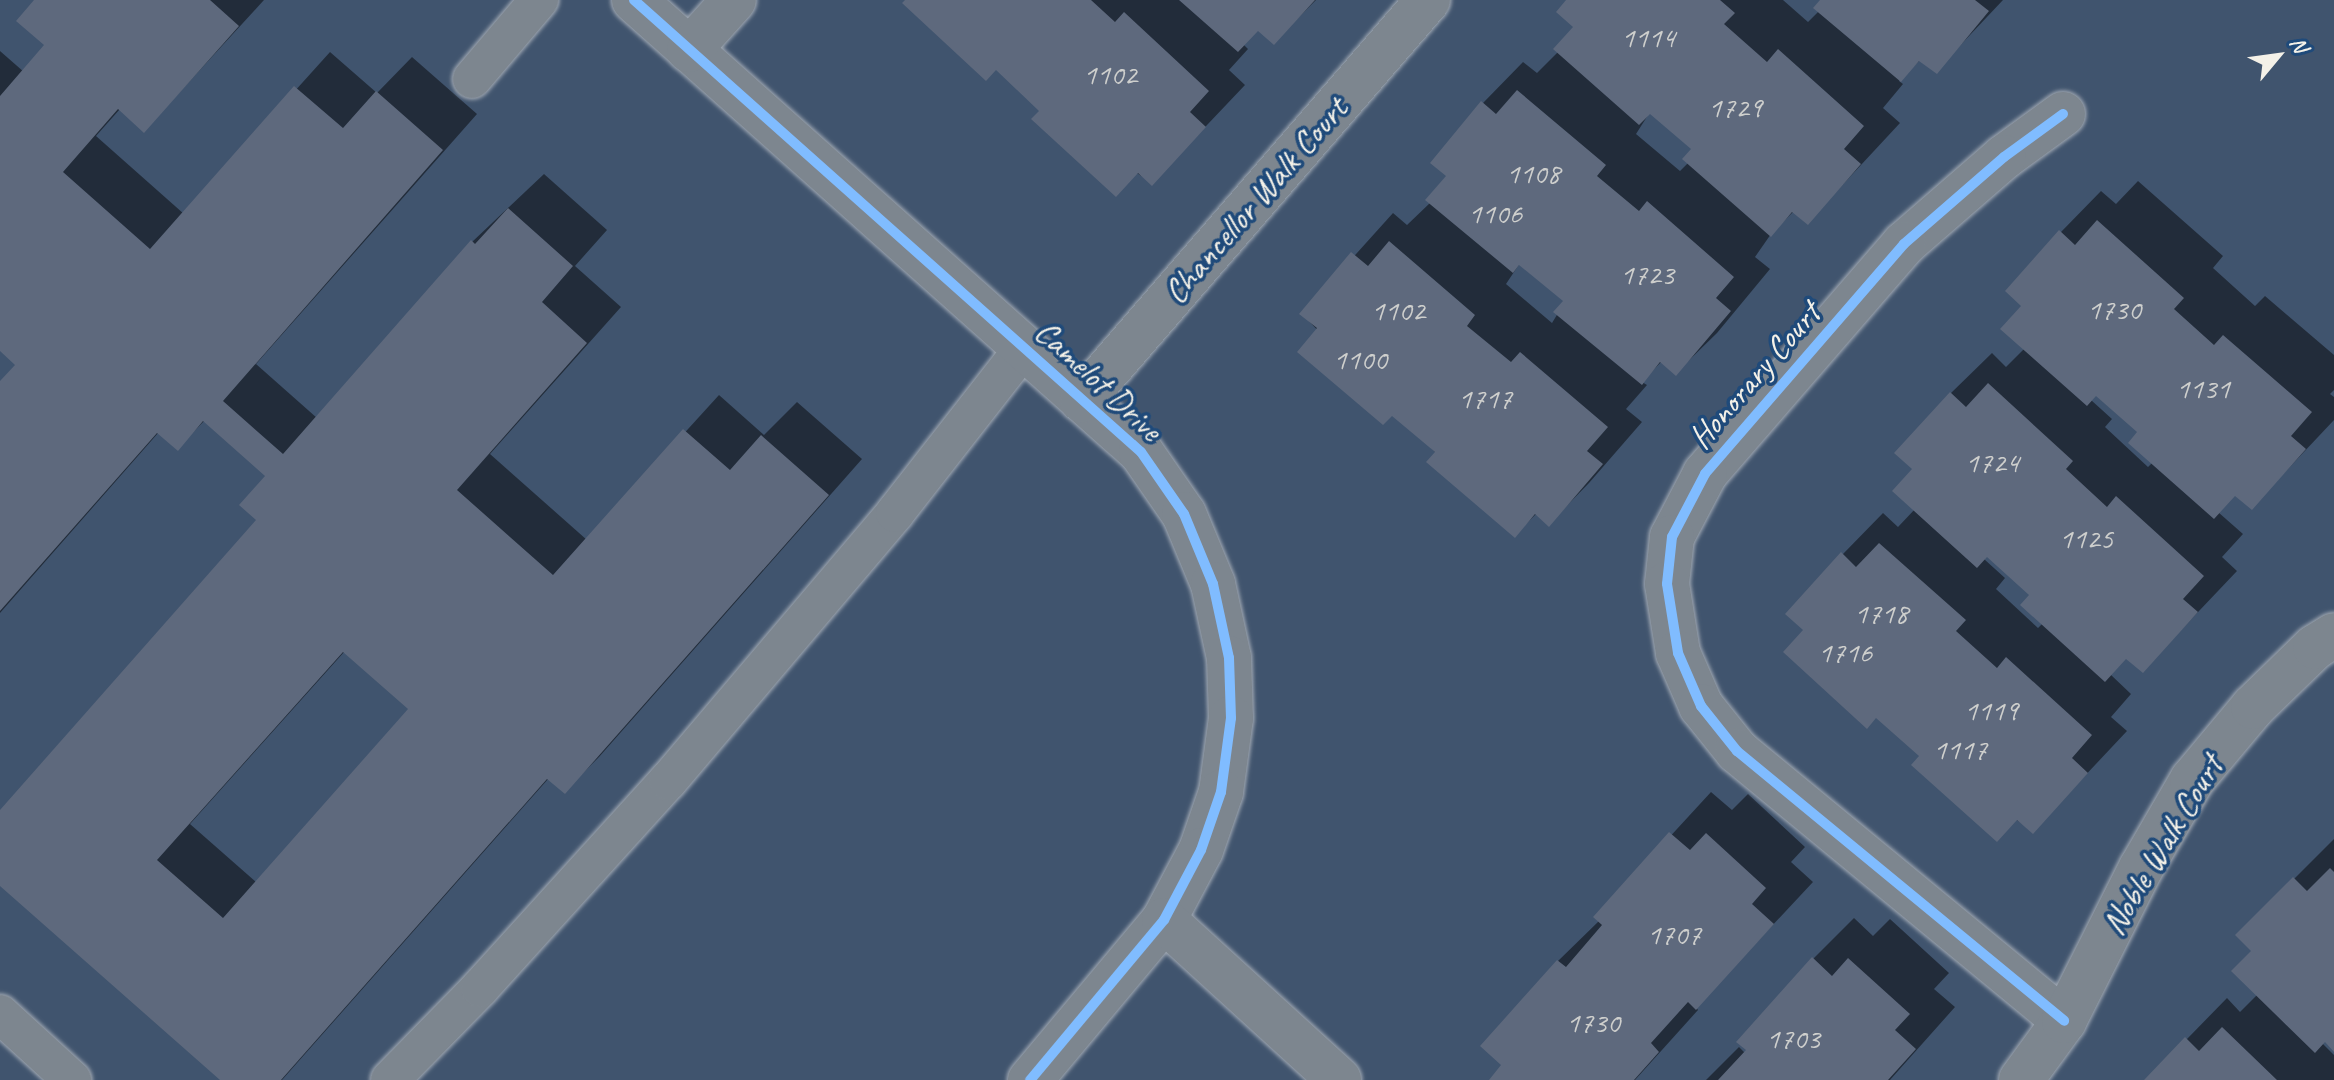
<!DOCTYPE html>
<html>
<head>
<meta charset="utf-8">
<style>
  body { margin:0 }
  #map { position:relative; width:2334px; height:1080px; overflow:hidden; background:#40546e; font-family:Caveat,sans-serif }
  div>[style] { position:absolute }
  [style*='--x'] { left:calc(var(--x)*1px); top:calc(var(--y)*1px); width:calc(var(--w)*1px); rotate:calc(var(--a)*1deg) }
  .shadow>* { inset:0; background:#0007 }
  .building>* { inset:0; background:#5e697d }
  .roads { filter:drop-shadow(0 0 2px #a1a9b3) drop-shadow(0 0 2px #a1a9b3) }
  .service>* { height:38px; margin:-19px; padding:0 19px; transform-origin:19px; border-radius:19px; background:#7d868f }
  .minor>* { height:44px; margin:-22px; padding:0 22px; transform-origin:22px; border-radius:22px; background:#7d868f }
  .cycleway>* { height:10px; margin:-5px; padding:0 5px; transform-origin:5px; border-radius:5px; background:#80bcff }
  span { translate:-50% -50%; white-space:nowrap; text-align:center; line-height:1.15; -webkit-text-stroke:7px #1f4a7a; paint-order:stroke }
  .number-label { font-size:30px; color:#cecfcd }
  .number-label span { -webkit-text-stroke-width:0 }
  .street-label { font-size:34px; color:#f4f1e8 }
  .north { position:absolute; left:2238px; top:16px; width:80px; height:80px; -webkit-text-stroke:6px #1f4a7a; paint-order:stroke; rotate:61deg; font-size:22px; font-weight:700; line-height:32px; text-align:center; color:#f4f1e8 }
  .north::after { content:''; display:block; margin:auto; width:28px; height:36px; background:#f4f1e8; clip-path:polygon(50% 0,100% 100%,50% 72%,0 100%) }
</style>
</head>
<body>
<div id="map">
  <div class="shadow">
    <i style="clip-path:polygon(evenodd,37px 0,264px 0,144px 131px,120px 109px,96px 136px,184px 214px,330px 52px,377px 93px,412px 57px,477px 114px,256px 364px,317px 418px,472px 242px,544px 174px,607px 230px,575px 266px,621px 307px,490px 454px,587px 540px,719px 395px,764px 435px,797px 402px,862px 459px,599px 757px,564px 792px,549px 778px,282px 1080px,223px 1080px,0 883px,0 813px,258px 520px,267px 475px,205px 420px,178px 448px,159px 432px,0 613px,0 384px,18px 365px,0 348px,0 51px,24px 72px,47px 45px,37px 0,345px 651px,411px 709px,257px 883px,190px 824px,345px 651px)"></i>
    <i style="clip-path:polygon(907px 0,1316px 0,1274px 42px,1259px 29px,1243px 44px,1248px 49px,1229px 70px,1245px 85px,1152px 183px,1042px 110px,996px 68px)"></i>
    <i style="clip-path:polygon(evenodd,1569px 0,1783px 0,1808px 22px,1820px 10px,1823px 0,2003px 0,1936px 71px,1921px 59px,1899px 81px,1903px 84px,1883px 108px,1900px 123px,1808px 222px,1794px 211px,1771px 234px,1755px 257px,1770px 269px,1717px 333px,1676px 373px,1662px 361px,1642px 382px,1647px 385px,1626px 409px,1642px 422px,1589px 483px,1549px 524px,1537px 513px,1515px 535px,1302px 314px,1393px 213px,1407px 225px,1431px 202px,1449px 176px,1483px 103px,1523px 62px,1537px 73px,1558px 52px,1575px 27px,1569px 0,1650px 112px,1693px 149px,1689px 162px,1680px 171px,1636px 134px,1650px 112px,1569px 0,1520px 263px,1566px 300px,1552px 323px,1506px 284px,1520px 263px)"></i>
    <i style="clip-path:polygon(evenodd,2138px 181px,2223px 256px,2213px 268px,2255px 306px,2265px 296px,2334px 355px,2334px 390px,2330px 394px,2334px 397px,2334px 420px,2252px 507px,2236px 494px,2218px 512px,2243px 534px,2222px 557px,2237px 571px,2143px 670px,2127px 657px,2110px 674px,2131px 694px,2111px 717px,2127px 731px,2033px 831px,1922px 756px,1805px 629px,1843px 554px,1883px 513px,1898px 527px,1915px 509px,1915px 469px,1951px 393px,1992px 353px,2006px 367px,2025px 348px,2023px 306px,2061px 232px,2101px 191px,2116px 204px,2138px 181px,2097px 394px,2140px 431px,2153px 462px,2148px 467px,2105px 427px,2112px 419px,2091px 400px,2097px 394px,2138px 181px,1988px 555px,2031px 594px,2043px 623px,2038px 628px,1996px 589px,2005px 578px,1984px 559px,1988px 555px)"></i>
    <i style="clip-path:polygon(1711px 792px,1732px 810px,1748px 794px,1805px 847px,1791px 862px,1813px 882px,1696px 1007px,1698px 1010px,1635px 1080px,1491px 1080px,1504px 1065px,1558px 961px,1600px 920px,1596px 917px)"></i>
    <i style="clip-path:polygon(2334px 839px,2334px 1049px,2325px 1040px,2322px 1043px,2334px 1055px,2334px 1080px,2147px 1080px,2227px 998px,2240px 1012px,2258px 994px,2254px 951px,2238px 935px)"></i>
    <i style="clip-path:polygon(1854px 918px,1873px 936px,1890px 919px,1949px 973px,1934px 989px,1955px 1007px,1890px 1080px,1706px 1080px,1739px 1047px,1745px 1053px,1813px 959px)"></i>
  </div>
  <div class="building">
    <i style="clip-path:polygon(evenodd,34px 0,210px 0,239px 26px,144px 133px,118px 109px,63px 172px,150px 249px,294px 86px,343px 128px,376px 91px,443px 150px,223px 401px,283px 454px,471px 240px,475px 244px,508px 208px,573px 266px,542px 302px,587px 343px,457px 490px,553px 575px,683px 429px,730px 470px,761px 435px,829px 495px,565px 794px,547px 779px,281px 1080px,220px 1080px,0 886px,0 810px,256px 520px,239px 505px,265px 476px,203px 421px,178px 451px,157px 433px,0 611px,0 381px,15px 365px,0 351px,0 96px,44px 45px,16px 21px,34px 0,343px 652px,408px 709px,223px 918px,157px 860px,343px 652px)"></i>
    <i style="clip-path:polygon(905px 0,1091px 0,1115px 22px,1124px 12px,1209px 91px,1190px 112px,1206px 127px,1152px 186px,1138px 173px,1116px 197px,1031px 119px,1039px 111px,996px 70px,986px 81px,902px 3px)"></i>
    <i style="clip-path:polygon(1179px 0,1315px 0,1274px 45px,1258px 31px,1238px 52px)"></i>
    <i style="clip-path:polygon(1566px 0,1720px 0,1735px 13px,1724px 24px,1767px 62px,1778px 49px,1864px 126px,1844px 149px,1861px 164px,1808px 225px,1792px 212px,1771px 237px,1682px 159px,1691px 149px,1650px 114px,1639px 125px,1553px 49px,1573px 27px,1556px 12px)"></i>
    <i style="clip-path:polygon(1820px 0,1975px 0,1989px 11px,1937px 74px,1919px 61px,1901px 82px,1813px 8px)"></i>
    <i style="clip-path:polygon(1517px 90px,1606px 165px,1597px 176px,1639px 211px,1647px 201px,1734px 277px,1716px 298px,1731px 311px,1676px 376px,1660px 362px,1642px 385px,1553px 312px,1563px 301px,1519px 265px,1513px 273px,1425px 200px,1446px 176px,1430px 163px,1481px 101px,1496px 114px)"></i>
    <i style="clip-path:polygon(2097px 220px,2184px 298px,2174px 309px,2214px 345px,2223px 335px,2312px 412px,2291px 436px,2306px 449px,2252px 510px,2235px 496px,2214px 519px,2128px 443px,2137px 432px,2096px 396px,2087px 406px,2000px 329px,2021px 306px,2005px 291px,2059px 230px,2075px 245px)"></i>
    <i style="clip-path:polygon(1389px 241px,1475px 315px,1467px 326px,1511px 362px,1520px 352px,1608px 427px,1587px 451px,1603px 464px,1549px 527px,1535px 514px,1515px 538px,1426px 462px,1435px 452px,1392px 416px,1383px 425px,1297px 352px,1317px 328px,1299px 314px,1351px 252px,1368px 266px)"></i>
    <i style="clip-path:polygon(1988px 383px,2073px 461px,2066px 469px,2107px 507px,2116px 496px,2204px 576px,2183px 599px,2198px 612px,2143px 673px,2126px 659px,2105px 682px,2020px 605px,2029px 595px,1987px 557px,1977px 568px,1892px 491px,1912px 469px,1894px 453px,1950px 392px,1966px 407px)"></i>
    <i style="clip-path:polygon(1879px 543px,1966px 620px,1956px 631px,1997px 668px,2006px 657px,2092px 735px,2072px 758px,2088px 773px,2033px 834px,2017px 820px,1997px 842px,1911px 765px,1919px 756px,1876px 718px,1867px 729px,1783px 652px,1803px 630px,1785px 614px,1841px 552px,1856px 567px)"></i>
    <i style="clip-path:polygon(1669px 832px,1690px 850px,1706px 833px,1766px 888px,1752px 904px,1774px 924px,1696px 1010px,1688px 1002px,1651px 1043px,1659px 1052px,1634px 1080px,1489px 1080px,1501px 1065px,1480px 1046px,1557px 960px,1566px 967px,1602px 925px,1593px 917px)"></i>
    <i style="clip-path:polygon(2330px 868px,2334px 872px,2334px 1052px,2325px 1042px,2315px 1053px,2231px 971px,2251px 951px,2235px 935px,2293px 877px,2307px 891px)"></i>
    <i style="clip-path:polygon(1812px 957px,1832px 976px,1848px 958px,1910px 1014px,1895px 1030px,1916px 1049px,1888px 1080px,1718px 1080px,1746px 1050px,1736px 1042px)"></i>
    <i style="clip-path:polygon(2222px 1027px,2277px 1080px,2144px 1080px,2185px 1037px,2199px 1051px)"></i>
  </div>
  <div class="roads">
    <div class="service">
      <i style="--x:472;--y:79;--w:104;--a:-49.7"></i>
      <i style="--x:0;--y:1014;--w:98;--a:42.5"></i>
      <i style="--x:390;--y:1080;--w:129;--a:-45.6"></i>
      <i style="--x:480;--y:988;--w:280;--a:-47.8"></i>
      <i style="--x:668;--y:781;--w:351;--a:-49.7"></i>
      <i style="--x:895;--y:513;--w:209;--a:-52"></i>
    </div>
    <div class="minor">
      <i style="--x:634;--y:0;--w:679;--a:41.72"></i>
      <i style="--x:1141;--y:452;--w:75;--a:55.3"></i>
      <i style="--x:1184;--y:514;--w:76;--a:67.5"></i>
      <i style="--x:1213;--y:584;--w:76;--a:77.8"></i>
      <i style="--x:1229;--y:658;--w:60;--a:88.1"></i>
      <i style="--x:1231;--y:718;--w:75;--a:97.7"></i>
      <i style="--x:1221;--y:792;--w:61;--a:109"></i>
      <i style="--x:1201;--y:850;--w:79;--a:117.9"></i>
      <i style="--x:1164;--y:920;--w:209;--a:129.9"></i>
      <i style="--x:689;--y:50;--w:67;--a:-48"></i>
      <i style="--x:2063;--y:114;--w:73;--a:143.9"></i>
      <i style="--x:2004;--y:157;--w:133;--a:139"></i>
      <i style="--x:1904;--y:244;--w:304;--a:130.9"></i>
      <i style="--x:1705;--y:474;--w:71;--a:117.6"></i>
      <i style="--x:1672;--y:537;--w:47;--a:96.1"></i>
      <i style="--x:1667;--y:584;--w:70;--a:80.9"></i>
      <i style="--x:1678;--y:653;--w:58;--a:66.5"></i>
      <i style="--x:1701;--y:706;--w:58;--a:51.3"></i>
      <i style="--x:1737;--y:751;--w:424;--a:39.5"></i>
      <i style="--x:1082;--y:400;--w:529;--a:-49.14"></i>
      <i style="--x:1164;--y:920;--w:237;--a:42.4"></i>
      <i style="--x:2021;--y:1080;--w:73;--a:-53.9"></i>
      <i style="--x:2064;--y:1021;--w:171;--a:-63.3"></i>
      <i style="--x:2141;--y:868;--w:102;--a:-59.9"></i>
      <i style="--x:2192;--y:780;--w:95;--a:-50.1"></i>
      <i style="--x:2253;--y:707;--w:86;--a:-44.1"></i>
      <i style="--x:2315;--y:647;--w:22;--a:-32"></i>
    </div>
  </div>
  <div class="cycleway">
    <i style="--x:634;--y:0;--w:679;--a:41.72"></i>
    <i style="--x:1141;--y:452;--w:75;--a:55.3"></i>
    <i style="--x:1184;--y:514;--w:76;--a:67.5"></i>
    <i style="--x:1213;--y:584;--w:76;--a:77.8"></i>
    <i style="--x:1229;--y:658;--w:60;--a:88.1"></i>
    <i style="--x:1231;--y:718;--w:75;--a:97.7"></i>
    <i style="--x:1221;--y:792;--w:61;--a:109"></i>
    <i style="--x:1201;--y:850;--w:79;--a:117.9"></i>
    <i style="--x:1164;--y:920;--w:209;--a:129.9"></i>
    <i style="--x:2063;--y:114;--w:73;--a:143.9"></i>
    <i style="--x:2004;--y:157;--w:133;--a:139"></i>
    <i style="--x:1904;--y:244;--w:304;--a:130.9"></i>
    <i style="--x:1705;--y:474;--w:71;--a:117.6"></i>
    <i style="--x:1672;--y:537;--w:47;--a:96.1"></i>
    <i style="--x:1667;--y:584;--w:70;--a:80.9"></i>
    <i style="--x:1678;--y:653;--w:58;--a:66.5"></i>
    <i style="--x:1701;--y:706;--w:58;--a:51.3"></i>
    <i style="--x:1737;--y:751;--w:424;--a:39.5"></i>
  </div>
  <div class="number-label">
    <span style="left:1648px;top:37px">1114</span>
    <span style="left:1110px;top:74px">1102</span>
    <span style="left:1735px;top:107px">1729</span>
    <span style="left:1533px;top:173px">1108</span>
    <span style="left:1495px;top:213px">1106</span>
    <span style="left:1647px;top:274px">1723</span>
    <span style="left:2114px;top:309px">1730</span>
    <span style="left:1398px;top:310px">1102</span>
    <span style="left:1360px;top:359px">1100</span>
    <span style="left:2203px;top:388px">1131</span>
    <span style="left:1485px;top:398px">1717</span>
    <span style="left:1992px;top:462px">1724</span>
    <span style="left:2086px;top:538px">1125</span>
    <span style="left:1881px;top:613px">1718</span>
    <span style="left:1845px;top:652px">1716</span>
    <span style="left:1991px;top:710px">1119</span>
    <span style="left:1960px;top:749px">1117</span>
    <span style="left:1674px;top:934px">1707</span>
    <span style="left:1593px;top:1022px">1730</span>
    <span style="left:1793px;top:1038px">1703</span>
  </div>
  <div class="street-label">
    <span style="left:1255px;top:200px;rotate:-49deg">Chancellor Walk Court</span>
    <span style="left:1754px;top:375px;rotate:-49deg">Honorary Court</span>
    <span style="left:1099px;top:380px;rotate:43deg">Camelot Drive</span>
    <span style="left:2162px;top:845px;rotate:-59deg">Noble Walk Court</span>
  </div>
  <div class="north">N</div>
</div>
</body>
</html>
